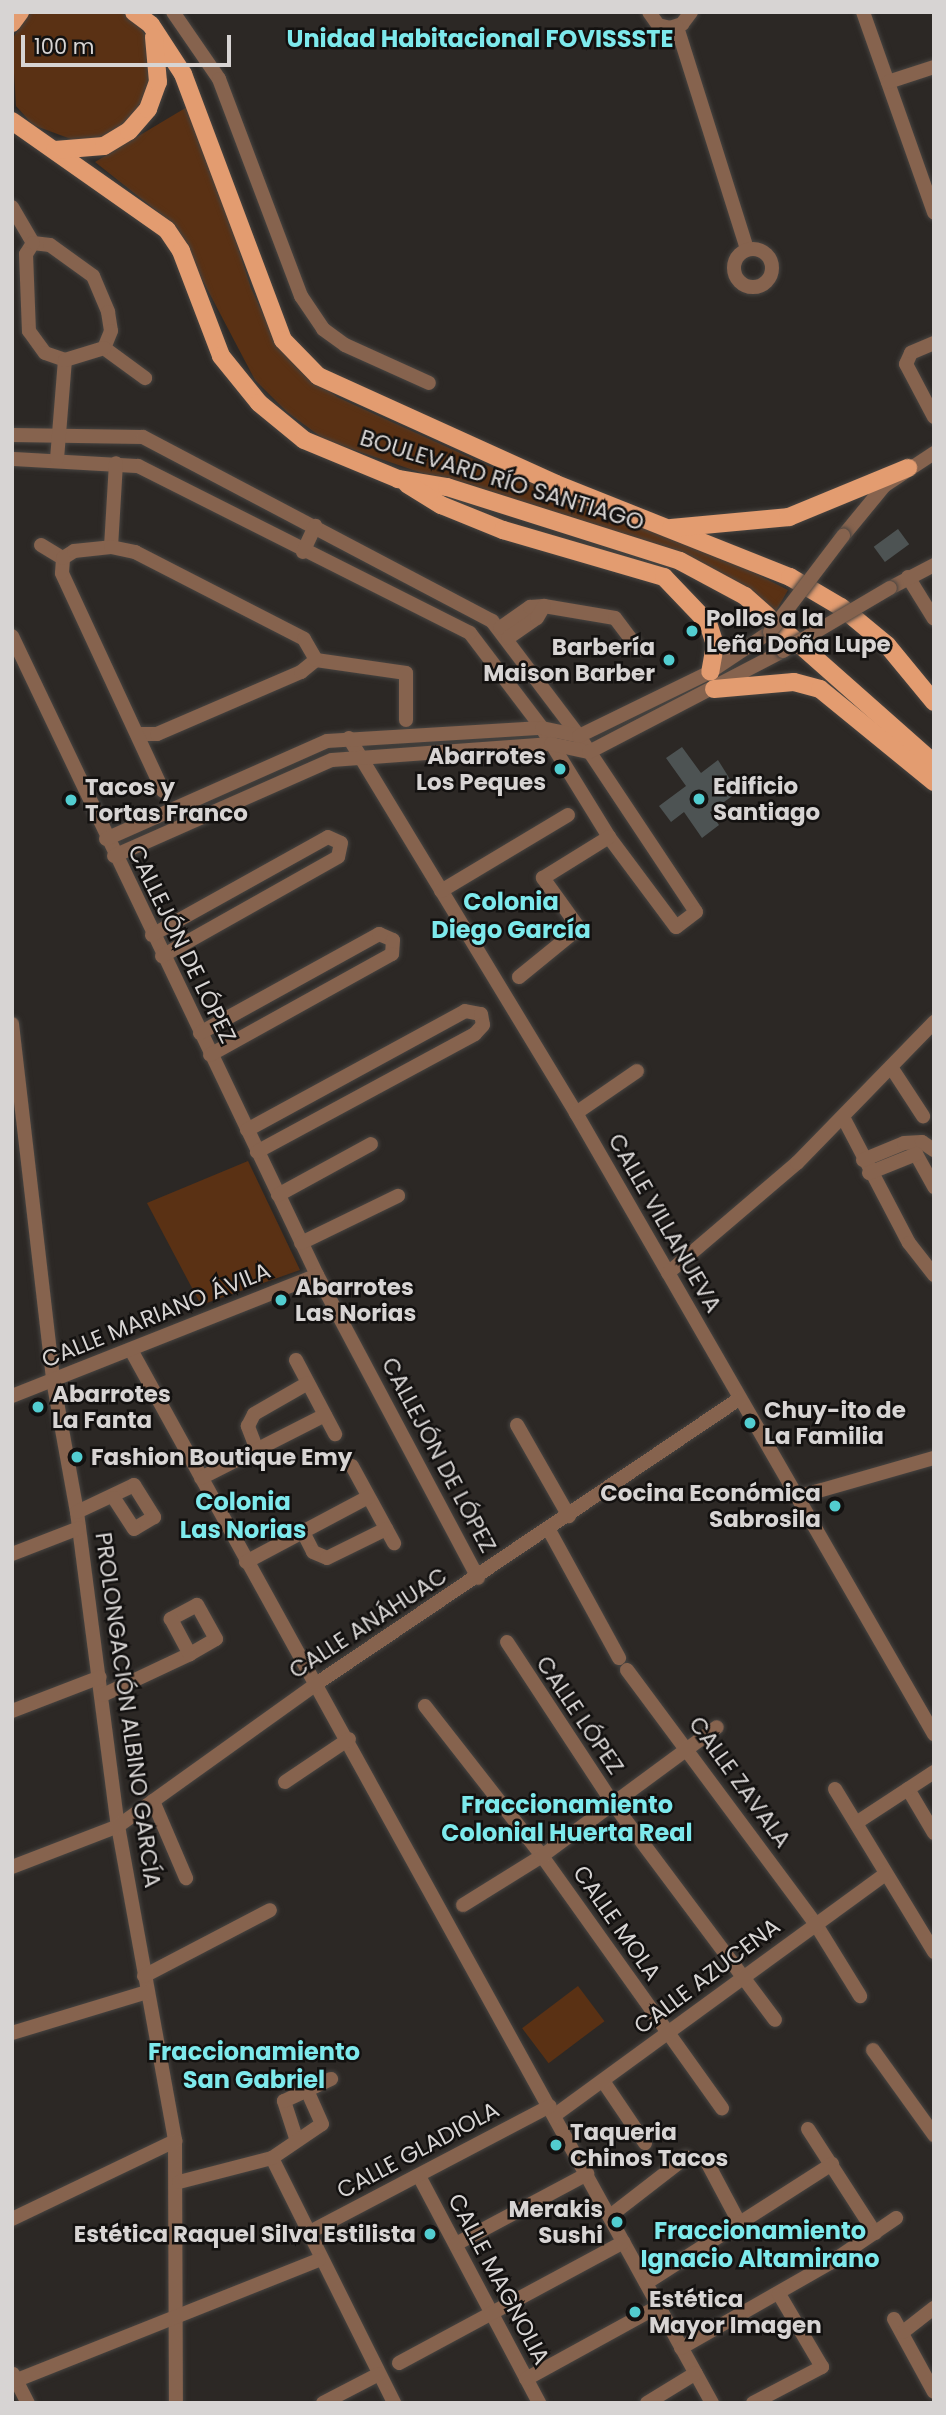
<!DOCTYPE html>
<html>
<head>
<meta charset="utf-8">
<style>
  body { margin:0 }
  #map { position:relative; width:946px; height:2415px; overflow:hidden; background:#2c2825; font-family:Poppins,sans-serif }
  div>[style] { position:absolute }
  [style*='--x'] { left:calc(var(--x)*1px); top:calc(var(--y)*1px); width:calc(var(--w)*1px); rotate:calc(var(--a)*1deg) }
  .green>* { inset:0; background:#5a3114; transform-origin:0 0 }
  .building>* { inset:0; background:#4d5353; transform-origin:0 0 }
  .roads { filter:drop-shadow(0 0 2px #474441) drop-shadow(0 0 2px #474441) }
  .minor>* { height:14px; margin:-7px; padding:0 7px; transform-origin:7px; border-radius:7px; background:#86634e }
  .minor>.ring { margin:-7px; padding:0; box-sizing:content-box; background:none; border:14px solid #86634e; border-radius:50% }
  .primary>* { height:18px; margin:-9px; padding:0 9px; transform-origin:9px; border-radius:9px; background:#e39c70 }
  .bridges { filter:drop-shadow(0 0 2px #474441) drop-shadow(0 0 2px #474441) }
  .minor-bridge>* { height:14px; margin:-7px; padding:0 7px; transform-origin:7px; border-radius:7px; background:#86634e }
  .dots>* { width:19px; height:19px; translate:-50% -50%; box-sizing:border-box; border:4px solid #131110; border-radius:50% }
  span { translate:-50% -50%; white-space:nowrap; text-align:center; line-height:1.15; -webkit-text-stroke:5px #131110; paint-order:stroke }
  .street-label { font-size:23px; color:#d7d4d3 }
  .poi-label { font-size:23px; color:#d7d4d3; font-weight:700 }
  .left { translate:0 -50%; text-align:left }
  .right { translate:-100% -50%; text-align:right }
  .neighbourhood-label { font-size:24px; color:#7de9ec; font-weight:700 }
  .frame { position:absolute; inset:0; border:14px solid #d7d4d3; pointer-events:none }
  .scale { position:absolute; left:21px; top:35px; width:210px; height:32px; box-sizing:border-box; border:4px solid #d7d4d3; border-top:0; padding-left:9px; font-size:21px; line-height:24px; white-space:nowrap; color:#d7d4d3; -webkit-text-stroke:5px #131110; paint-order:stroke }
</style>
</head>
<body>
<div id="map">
  <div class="green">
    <i style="clip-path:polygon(31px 12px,127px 12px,133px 17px,146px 36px,152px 84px,142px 107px,125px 126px,104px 138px,79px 142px,33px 125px,16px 106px,12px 39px)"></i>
    <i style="clip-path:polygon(192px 104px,251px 288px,280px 350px,337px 397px,491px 467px,723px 557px,788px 590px,776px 611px,716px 573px,325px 440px,287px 412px,255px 380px,173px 224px,95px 162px)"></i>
    <i style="clip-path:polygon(248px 1161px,300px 1270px,201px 1305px,147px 1203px)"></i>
    <i style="left:578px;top:1986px;width:44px;height:70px;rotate:53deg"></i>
  </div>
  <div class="building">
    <i style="left:898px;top:529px;width:19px;height:30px;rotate:54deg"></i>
    <i style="clip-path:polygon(682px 747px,701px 773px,718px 760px,738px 792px,710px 812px,719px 825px,702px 838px,684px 812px,671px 822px,659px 806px,686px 786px,666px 758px)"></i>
  </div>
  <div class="roads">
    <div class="minor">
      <i style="--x:173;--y:12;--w:81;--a:55.5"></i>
      <i style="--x:219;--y:79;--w:232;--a:69.3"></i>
      <i style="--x:301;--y:296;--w:40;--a:56"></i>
      <i style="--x:323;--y:329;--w:27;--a:36"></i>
      <i style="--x:345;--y:345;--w:92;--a:24.3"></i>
      <i style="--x:649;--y:12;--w:16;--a:55"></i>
      <i style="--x:658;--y:25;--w:12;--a:14"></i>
      <i style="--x:670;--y:28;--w:13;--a:-18"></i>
      <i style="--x:682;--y:24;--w:15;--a:-53"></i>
      <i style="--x:863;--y:12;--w:213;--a:70.5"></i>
      <i style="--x:677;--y:27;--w:233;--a:72.5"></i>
      <i style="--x:888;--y:82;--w:48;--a:-18.1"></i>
      <i style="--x:12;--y:207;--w:42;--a:59.7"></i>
      <i style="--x:33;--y:243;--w:17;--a:7"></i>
      <i style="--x:50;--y:245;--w:53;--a:35.8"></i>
      <i style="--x:93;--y:276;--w:39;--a:67"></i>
      <i style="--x:108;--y:312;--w:19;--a:81"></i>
      <i style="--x:111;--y:331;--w:18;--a:112"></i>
      <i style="--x:33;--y:243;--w:13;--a:122"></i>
      <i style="--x:26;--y:254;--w:77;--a:87.8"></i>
      <i style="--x:29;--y:331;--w:27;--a:54"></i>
      <i style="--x:45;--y:353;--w:21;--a:19"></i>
      <i class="ring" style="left:734px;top:249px;width:24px;height:24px"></i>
      <i style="--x:934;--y:343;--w:25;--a:157"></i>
      <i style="--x:911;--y:353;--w:12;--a:114"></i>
      <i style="--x:906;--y:364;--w:60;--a:62.2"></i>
      <i style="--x:104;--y:348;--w:51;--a:36.2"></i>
      <i style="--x:12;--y:435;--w:131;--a:0.9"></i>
      <i style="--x:143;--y:437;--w:395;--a:27.8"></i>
      <i style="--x:492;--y:621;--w:144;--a:52.9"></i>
      <i style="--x:579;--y:736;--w:211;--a:56.4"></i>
      <i style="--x:696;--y:912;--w:25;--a:143"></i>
      <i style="--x:676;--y:927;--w:112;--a:-126.7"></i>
      <i style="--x:609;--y:837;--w:128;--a:-121.6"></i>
      <i style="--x:542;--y:728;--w:119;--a:-127.2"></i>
      <i style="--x:470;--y:633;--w:372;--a:-153.3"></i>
      <i style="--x:138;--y:466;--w:126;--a:-176.8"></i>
      <i style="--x:57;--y:459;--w:99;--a:-85.4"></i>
      <i style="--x:65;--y:360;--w:41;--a:-17.1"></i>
      <i style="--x:843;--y:536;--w:65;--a:-50.6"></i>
      <i style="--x:884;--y:486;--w:60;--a:-33.4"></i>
      <i style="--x:41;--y:545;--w:26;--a:31"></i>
      <i style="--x:111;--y:547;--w:84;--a:-86.6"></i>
      <i style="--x:303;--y:552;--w:29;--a:-65"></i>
      <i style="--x:908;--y:577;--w:49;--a:58.2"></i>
      <i style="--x:890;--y:588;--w:50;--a:-27.6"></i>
      <i style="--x:500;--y:628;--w:37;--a:-35"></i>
      <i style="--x:530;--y:607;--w:14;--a:-4"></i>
      <i style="--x:544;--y:606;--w:72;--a:9.6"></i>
      <i style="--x:615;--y:618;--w:39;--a:53"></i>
      <i style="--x:12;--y:636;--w:708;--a:64.48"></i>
      <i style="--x:317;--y:1275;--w:343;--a:62"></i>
      <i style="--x:508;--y:638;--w:35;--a:-35"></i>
      <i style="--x:537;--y:618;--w:14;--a:-60"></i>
      <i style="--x:316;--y:660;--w:91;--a:8.2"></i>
      <i style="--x:406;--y:673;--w:47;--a:90"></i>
      <i style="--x:138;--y:734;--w:19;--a:0"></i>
      <i style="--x:157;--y:734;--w:157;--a:-23.3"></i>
      <i style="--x:301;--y:672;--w:19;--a:-39"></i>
      <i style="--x:349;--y:738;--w:438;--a:58.8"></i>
      <i style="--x:576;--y:1113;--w:717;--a:60.04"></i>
      <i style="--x:163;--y:791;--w:240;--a:-114.9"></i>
      <i style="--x:62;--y:573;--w:15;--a:-86"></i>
      <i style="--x:63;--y:558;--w:13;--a:-32"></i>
      <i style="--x:74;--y:551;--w:37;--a:-6"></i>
      <i style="--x:111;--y:547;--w:25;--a:12"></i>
      <i style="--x:135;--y:552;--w:190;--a:27.2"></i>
      <i style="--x:304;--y:639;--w:24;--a:60"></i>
      <i style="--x:106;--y:839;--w:242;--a:-23.9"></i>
      <i style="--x:327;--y:741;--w:215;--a:-3.5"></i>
      <i style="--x:542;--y:728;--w:38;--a:12"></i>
      <i style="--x:579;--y:736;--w:146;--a:-26"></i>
      <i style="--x:710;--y:672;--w:72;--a:-33.7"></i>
      <i style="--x:114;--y:856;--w:238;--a:-23.8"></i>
      <i style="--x:332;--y:760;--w:220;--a:-4.2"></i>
      <i style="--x:551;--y:744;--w:39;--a:12"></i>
      <i style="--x:589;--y:752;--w:219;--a:-27.5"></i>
      <i style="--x:441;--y:891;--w:148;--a:-30.9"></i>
      <i style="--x:152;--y:935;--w:201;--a:-29.1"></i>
      <i style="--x:328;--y:837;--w:14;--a:25"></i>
      <i style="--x:341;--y:843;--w:14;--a:102"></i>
      <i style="--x:338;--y:857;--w:202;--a:150.6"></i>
      <i style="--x:519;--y:977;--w:77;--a:-39.2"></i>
      <i style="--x:579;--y:928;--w:62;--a:-125.8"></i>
      <i style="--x:543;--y:878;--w:78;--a:-31.8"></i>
      <i style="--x:12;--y:1024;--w:358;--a:83.4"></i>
      <i style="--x:53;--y:1380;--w:134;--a:79.7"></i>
      <i style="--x:77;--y:1512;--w:317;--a:82.6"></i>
      <i style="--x:118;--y:1826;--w:320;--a:79.7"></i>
      <i style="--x:175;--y:2141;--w:262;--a:89.8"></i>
      <i style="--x:200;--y:1033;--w:205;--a:-28.9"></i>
      <i style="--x:379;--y:934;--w:15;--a:23"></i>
      <i style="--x:393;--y:940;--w:14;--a:94"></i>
      <i style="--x:392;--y:954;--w:208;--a:151"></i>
      <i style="--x:891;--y:1067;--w:59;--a:56.9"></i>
      <i style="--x:576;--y:1113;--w:74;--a:-34.5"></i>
      <i style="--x:843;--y:1117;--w:142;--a:62.4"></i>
      <i style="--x:909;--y:1243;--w:41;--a:52"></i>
      <i style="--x:247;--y:1130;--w:248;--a:-28.6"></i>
      <i style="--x:465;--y:1011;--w:16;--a:11"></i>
      <i style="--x:481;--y:1014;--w:11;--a:80"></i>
      <i style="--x:483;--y:1025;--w:12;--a:132"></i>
      <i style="--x:475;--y:1034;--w:248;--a:151.6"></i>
      <i style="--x:916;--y:1154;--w:38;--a:61"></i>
      <i style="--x:863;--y:1160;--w:44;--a:-22.5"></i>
      <i style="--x:904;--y:1143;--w:18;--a:-3"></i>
      <i style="--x:922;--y:1142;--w:14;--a:34"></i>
      <i style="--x:869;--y:1173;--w:51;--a:-22"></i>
      <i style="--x:278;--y:1195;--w:106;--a:-28.7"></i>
      <i style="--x:301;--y:1243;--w:108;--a:-25.9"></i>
      <i style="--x:668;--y:1273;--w:170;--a:-40.5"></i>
      <i style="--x:797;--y:1163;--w:197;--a:-45.8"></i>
      <i style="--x:131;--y:1350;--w:1203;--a:61.11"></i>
      <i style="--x:296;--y:1360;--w:84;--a:62.2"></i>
      <i style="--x:12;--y:1396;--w:328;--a:-21.6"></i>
      <i style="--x:517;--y:1425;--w:105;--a:60.3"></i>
      <i style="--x:257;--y:1450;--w:26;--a:-111"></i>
      <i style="--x:248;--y:1426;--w:13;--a:-63"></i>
      <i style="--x:254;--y:1414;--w:62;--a:-29.9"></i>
      <i style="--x:352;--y:1466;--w:88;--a:61.4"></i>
      <i style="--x:201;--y:1478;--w:139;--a:-26.9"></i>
      <i style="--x:797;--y:1497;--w:142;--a:-15.9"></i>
      <i style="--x:77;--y:1512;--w:63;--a:-25.3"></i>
      <i style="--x:134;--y:1485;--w:38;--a:58"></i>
      <i style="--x:154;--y:1517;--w:23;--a:149"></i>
      <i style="--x:134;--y:1529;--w:37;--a:-123"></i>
      <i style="--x:549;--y:1530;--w:146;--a:61.3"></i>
      <i style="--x:303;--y:1532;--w:22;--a:63"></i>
      <i style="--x:313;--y:1552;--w:15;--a:23"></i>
      <i style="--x:327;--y:1558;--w:66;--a:-26.2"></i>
      <i style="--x:12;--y:1554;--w:72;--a:-21.2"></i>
      <i style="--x:246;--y:1562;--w:138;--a:-28"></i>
      <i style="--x:507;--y:1642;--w:191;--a:56.7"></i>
      <i style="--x:612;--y:1802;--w:272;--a:53.2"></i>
      <i style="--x:627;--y:1670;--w:315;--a:53.4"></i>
      <i style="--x:815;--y:1923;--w:86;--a:58.3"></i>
      <i style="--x:103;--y:1695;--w:96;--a:-25.2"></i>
      <i style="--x:190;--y:1654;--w:30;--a:-30"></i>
      <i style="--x:216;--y:1639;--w:39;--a:-119"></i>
      <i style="--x:197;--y:1605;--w:30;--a:152"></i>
      <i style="--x:171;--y:1619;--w:40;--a:62"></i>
      <i style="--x:425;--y:1706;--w:190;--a:52"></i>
      <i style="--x:542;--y:1856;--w:310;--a:54.5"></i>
      <i style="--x:12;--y:1711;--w:94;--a:-21.1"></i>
      <i style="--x:285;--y:1782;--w:77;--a:-33.9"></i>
      <i style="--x:835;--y:1789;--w:191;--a:58.7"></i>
      <i style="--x:908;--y:1789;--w:51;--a:59.4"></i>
      <i style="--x:153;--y:1801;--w:84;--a:66.8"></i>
      <i style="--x:856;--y:1823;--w:93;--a:-33.2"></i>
      <i style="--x:12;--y:1867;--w:114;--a:-21.1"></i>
      <i style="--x:118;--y:1826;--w:244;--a:-35.6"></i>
      <i style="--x:316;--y:1684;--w:510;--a:-33.97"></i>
      <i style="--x:463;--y:1905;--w:93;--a:-31.8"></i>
      <i style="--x:542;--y:1856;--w:217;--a:-36.4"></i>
      <i style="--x:144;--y:1976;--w:142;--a:-27.6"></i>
      <i style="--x:12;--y:2033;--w:141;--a:-16.9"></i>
      <i style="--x:873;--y:2050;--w:105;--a:54.3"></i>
      <i style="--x:603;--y:2081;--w:75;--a:55.9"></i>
      <i style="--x:555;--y:2115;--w:409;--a:-36.1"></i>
      <i style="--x:808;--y:2129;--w:124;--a:57.2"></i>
      <i style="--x:296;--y:2138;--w:39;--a:-108"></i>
      <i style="--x:284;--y:2101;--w:52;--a:-25.1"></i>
      <i style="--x:272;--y:2158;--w:274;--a:63.5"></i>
      <i style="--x:708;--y:2164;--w:70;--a:62"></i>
      <i style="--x:419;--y:2176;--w:257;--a:62.1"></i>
      <i style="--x:179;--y:2182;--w:96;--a:-14.5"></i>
      <i style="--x:272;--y:2158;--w:60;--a:-34.2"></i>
      <i style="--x:322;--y:2124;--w:35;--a:-114"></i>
      <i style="--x:610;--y:2216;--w:96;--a:-37.8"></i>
      <i style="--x:12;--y:2219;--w:181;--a:-25.6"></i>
      <i style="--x:308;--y:2233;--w:273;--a:-27.7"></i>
      <i style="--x:456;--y:2244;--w:149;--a:-28.1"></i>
      <i style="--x:646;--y:2283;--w:221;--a:-32.6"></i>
      <i style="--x:894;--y:2319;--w:83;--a:61.3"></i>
      <i style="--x:903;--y:2332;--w:39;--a:-38"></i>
      <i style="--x:681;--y:2348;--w:172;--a:-29.7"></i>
      <i style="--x:830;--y:2263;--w:80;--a:-34.3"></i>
      <i style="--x:399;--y:2363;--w:255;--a:-28.3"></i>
      <i style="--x:13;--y:2374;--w:33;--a:63"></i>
      <i style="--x:526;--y:2379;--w:152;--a:-28.8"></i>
      <i style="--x:12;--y:2382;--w:330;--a:-21.7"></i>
      <i style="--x:323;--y:2403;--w:63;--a:-27.4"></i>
      <i style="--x:647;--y:2403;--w:57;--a:-31.5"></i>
      <i style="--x:753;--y:2403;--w:78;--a:-27.6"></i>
      <i style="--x:822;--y:2367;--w:85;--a:-120.5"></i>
    </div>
    <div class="primary">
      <i style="--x:134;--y:12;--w:21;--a:37"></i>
      <i style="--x:151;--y:25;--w:59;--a:56.9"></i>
      <i style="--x:183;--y:74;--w:284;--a:69.4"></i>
      <i style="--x:283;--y:340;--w:50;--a:45.8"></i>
      <i style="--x:318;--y:376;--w:261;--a:24.4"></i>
      <i style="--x:556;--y:484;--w:252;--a:21.7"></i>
      <i style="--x:790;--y:577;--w:59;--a:30.5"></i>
      <i style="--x:841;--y:607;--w:60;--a:39.6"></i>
      <i style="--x:887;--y:645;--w:74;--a:50.5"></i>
      <i style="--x:12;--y:23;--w:14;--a:-54"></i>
      <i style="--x:12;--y:121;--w:189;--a:35.1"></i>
      <i style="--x:167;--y:230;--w:25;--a:56"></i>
      <i style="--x:181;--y:251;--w:112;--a:69.1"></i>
      <i style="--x:221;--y:356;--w:60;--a:51"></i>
      <i style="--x:259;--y:403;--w:58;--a:39.4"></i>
      <i style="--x:304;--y:440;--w:102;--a:22.5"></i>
      <i style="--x:398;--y:479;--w:50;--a:9.3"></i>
      <i style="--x:447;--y:487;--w:244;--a:17.6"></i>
      <i style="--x:680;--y:561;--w:74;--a:28.3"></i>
      <i style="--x:745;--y:596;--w:252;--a:41.5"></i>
      <i style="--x:55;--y:150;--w:49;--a:-4.7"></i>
      <i style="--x:104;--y:146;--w:29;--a:-31"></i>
      <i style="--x:129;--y:131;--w:29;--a:-49"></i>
      <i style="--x:148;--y:109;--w:29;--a:-70"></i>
      <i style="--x:158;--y:82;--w:45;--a:-95.1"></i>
      <i style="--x:407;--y:484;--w:40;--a:32"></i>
      <i style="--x:441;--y:505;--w:67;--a:22"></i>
      <i style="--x:503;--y:530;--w:168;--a:16.3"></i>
      <i style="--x:664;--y:577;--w:64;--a:46.3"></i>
      <i style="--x:708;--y:623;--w:23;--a:72"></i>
      <i style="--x:715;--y:645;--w:27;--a:100"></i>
      <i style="--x:671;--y:528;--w:119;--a:-5.3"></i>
      <i style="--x:789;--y:517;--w:129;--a:-22.4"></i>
      <i style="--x:714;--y:689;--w:80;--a:-5"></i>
      <i style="--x:794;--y:682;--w:27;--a:15"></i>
      <i style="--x:820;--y:689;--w:147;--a:39.2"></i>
    </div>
  </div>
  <div class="bridges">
    <div class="minor-bridge">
      <i style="--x:770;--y:632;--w:121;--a:-52.8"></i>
      <i style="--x:783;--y:651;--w:124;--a:-30.5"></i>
    </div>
  </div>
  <div class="dots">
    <i style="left:692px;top:631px;background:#52cdd0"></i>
    <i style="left:669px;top:660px;background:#52cdd0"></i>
    <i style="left:560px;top:769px;background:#52cdd0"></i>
    <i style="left:699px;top:799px;background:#52cdd0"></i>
    <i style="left:71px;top:800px;background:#52cdd0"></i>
    <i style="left:281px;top:1300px;background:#52cdd0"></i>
    <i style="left:38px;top:1407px;background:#52cdd0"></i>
    <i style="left:750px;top:1423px;background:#52cdd0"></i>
    <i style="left:77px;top:1457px;background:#52cdd0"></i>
    <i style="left:835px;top:1506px;background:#52cdd0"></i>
    <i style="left:556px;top:2145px;background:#52cdd0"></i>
    <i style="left:617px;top:2222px;background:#52cdd0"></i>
    <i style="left:430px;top:2234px;background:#52cdd0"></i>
    <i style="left:635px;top:2312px;background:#52cdd0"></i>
  </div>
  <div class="street-label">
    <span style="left:502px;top:480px;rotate:17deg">BOULEVARD RÍO SANTIAGO</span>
    <span style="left:182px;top:944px;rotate:64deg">CALLEJÓN DE LÓPEZ</span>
    <span style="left:665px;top:1223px;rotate:60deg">CALLE VILLANUEVA</span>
    <span style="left:156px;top:1315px;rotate:-22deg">CALLE MARIANO ÁVILA</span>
    <span style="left:439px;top:1455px;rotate:62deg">CALLEJÓN DE LÓPEZ</span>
    <span style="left:368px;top:1623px;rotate:-33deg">CALLE ANÁHUAC</span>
    <span style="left:128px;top:1710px;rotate:82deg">PROLONGACIÓN ALBINO GARCÍA</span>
    <span style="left:580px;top:1715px;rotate:56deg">CALLE LÓPEZ</span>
    <span style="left:740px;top:1782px;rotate:54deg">CALLE ZAVALA</span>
    <span style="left:617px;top:1923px;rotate:55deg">CALLE MOLA</span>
    <span style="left:707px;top:1976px;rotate:-37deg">CALLE AZUCENA</span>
    <span style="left:418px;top:2150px;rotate:-28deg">CALLE GLADIOLA</span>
    <span style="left:499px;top:2279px;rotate:62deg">CALLE MAGNOLIA</span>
  </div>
  <div class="poi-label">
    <span class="left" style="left:706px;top:631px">Pollos a la<br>Leña Doña Lupe</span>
    <span class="right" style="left:655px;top:660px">Barbería<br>Maison Barber</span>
    <span class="right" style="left:546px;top:769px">Abarrotes<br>Los Peques</span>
    <span class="left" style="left:713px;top:799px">Edificio<br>Santiago</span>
    <span class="left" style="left:85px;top:800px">Tacos y<br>Tortas Franco</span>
    <span class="left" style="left:295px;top:1300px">Abarrotes<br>Las Norias</span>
    <span class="left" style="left:52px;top:1407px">Abarrotes<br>La Fanta</span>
    <span class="left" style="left:764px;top:1423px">Chuy-ito de<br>La Familia</span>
    <span class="left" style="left:91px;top:1457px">Fashion Boutique Emy</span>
    <span class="right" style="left:821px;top:1506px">Cocina Económica<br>Sabrosila</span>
    <span class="left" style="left:570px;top:2145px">Taqueria<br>Chinos Tacos</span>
    <span class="right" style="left:603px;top:2222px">Merakis<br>Sushi</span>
    <span class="right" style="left:416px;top:2234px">Estética Raquel Silva Estilista</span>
    <span class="left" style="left:649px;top:2312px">Estética<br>Mayor Imagen</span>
  </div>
  <div class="neighbourhood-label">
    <span style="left:480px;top:39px">Unidad Habitacional FOVISSSTE</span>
    <span style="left:511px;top:916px">Colonia<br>Diego García</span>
    <span style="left:243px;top:1516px">Colonia<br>Las Norias</span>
    <span style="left:567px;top:1819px">Fraccionamiento<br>Colonial Huerta Real</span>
    <span style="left:254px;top:2066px">Fraccionamiento<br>San Gabriel</span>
    <span style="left:760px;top:2245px">Fraccionamiento<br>Ignacio Altamirano</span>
  </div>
  <div class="frame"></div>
  <div class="scale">100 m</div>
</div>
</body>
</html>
